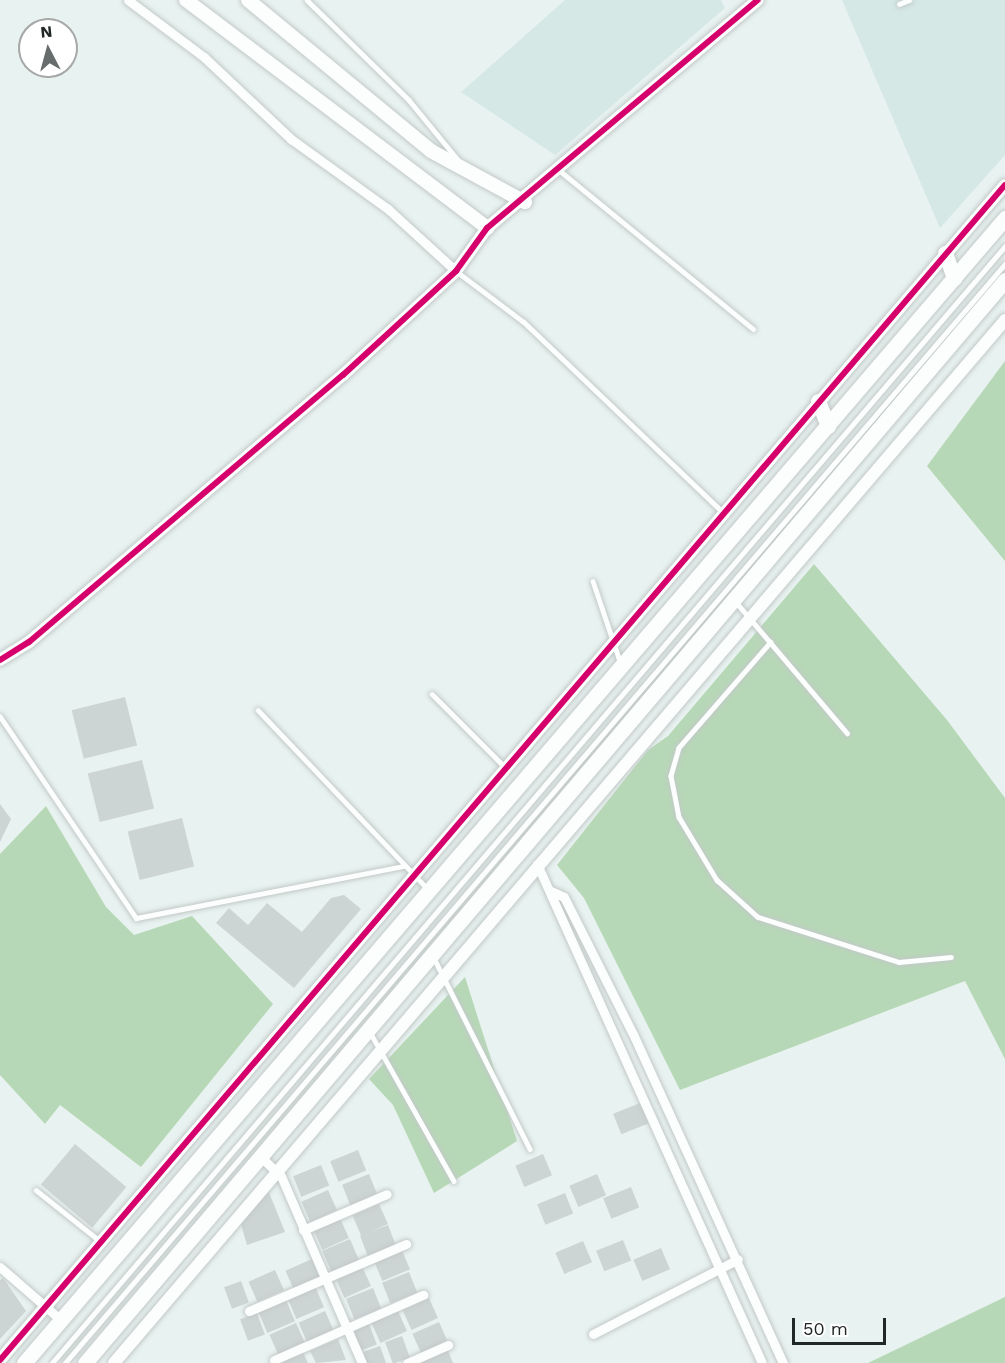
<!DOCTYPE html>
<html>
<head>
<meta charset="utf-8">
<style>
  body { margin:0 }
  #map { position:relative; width:1005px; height:1363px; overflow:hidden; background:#e8f2f0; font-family:"Work Sans",sans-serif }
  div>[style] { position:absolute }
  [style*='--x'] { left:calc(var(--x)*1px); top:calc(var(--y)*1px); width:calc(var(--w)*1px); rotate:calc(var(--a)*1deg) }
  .built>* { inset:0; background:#d5e8e6 }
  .forest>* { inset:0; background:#b7d8b7 }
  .building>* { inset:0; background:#cdd4d4; transform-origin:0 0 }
  .roads { filter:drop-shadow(0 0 2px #c2c9c8) drop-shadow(0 0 2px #c2c9c8) }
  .service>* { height:4.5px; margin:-2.25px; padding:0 2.25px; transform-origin:2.25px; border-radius:2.25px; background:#fcfdfd }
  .minor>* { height:9px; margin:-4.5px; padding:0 4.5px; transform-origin:4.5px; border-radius:4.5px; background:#fcfdfd }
  .tertiary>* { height:12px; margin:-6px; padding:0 6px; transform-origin:6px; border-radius:6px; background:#fcfdfd }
  .secondary>* { height:14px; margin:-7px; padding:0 7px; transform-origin:7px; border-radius:7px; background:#fcfdfd }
  .primary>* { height:15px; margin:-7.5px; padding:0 7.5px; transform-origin:7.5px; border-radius:7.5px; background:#fcfdfd }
  .cycleway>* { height:6px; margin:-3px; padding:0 3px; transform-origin:3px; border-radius:3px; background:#d6006c }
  span { translate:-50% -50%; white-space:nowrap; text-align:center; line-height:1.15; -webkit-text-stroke:4.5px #fff; paint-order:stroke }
  .north { position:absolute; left:18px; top:18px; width:60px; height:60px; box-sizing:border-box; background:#fff; border:2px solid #a6a8a8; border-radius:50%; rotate:354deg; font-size:16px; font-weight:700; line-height:24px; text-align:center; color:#212626 }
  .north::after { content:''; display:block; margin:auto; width:21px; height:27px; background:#676d6d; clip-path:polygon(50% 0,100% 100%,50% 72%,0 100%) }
  .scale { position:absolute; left:792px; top:1318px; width:94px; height:27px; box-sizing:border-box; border:3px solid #212626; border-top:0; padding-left:8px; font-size:18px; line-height:21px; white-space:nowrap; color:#212626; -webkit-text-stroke:4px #fff; paint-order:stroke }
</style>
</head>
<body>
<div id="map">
  <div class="built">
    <i style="clip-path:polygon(565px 0,721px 0,725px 8px,555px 155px,461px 92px)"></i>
    <i style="clip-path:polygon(842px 0,1005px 0,1005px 155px,940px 228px)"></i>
  </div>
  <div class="forest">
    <i style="clip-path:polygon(1005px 361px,1005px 561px,927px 466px)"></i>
    <i style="clip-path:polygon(814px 564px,947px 720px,1005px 798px,1005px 1059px,965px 981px,680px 1090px,584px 898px,557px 865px,648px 750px,668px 736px)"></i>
    <i style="clip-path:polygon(46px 806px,106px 907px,134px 935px,192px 916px,273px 1004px,141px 1167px,60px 1105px,45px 1124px,0 1075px,0 854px)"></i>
    <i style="clip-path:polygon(465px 977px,517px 1141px,434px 1193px,393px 1105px,369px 1079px)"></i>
    <i style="clip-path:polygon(1005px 1297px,1005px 1363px,868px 1363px)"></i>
  </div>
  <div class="building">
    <i style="left:125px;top:697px;width:50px;height:55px;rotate:76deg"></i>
    <i style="left:142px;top:760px;width:50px;height:56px;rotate:76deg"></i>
    <i style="clip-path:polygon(0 804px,11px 819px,0 842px)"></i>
    <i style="left:182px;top:818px;width:50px;height:56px;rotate:76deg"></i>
    <i style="clip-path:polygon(344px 895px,361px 909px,294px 988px,216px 923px,229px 908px,248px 925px,267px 903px,302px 932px,331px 898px)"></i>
    <i style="left:640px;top:1103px;width:22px;height:29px;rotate:68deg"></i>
    <i style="left:75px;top:1144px;width:67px;height:53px;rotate:40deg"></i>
    <i style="left:358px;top:1150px;width:22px;height:30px;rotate:68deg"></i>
    <i style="left:543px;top:1154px;width:23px;height:30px;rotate:67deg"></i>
    <i style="left:321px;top:1165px;width:22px;height:30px;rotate:68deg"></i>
    <i style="left:369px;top:1174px;width:22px;height:29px;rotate:68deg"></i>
    <i style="left:597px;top:1174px;width:23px;height:30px;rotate:67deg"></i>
    <i style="left:631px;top:1187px;width:22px;height:30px;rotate:68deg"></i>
    <i style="clip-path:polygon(268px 1190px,285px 1232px,247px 1245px,240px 1221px)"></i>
    <i style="left:328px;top:1190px;width:22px;height:29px;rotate:66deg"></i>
    <i style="left:565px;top:1193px;width:22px;height:30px;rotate:68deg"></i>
    <i style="left:379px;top:1204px;width:22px;height:29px;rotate:66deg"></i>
    <i style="left:340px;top:1218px;width:22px;height:29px;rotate:66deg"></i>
    <i style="left:388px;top:1225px;width:22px;height:30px;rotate:69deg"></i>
    <i style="left:350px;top:1239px;width:23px;height:30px;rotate:67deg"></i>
    <i style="left:623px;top:1240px;width:22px;height:29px;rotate:68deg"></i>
    <i style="left:583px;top:1241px;width:23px;height:30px;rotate:67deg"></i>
    <i style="left:401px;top:1248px;width:23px;height:30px;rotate:67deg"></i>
    <i style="left:661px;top:1248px;width:23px;height:30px;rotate:67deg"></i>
    <i style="left:312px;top:1259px;width:22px;height:29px;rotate:66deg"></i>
    <i style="left:362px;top:1266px;width:22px;height:29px;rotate:66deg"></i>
    <i style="left:275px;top:1270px;width:22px;height:29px;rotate:66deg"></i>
    <i style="left:409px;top:1272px;width:22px;height:29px;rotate:68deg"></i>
    <i style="clip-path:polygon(3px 1278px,26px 1311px,0 1339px,0 1280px)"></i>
    <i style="left:241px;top:1281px;width:23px;height:18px;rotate:70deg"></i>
    <i style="left:315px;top:1286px;width:23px;height:30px;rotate:67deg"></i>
    <i style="left:373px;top:1288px;width:22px;height:29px;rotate:68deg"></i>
    <i style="left:429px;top:1298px;width:22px;height:29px;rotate:66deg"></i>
    <i style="left:286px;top:1300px;width:23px;height:30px;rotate:67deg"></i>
    <i style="left:325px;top:1311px;width:22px;height:29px;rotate:66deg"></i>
    <i style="left:398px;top:1311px;width:22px;height:29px;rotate:66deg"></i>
    <i style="left:257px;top:1313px;width:23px;height:18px;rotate:70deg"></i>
    <i style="left:439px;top:1322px;width:22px;height:29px;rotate:66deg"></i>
    <i style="left:296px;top:1323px;width:22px;height:29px;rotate:66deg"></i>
    <i style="left:369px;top:1324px;width:22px;height:18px;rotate:69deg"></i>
    <i style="left:402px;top:1336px;width:23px;height:18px;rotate:70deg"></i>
    <i style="clip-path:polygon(338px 1339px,346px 1360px,316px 1363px,310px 1351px)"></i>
    <i style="clip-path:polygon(380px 1346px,386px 1363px,367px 1363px,363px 1352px)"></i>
    <i style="clip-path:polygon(447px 1348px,453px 1363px,421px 1363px,420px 1360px)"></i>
    <i style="clip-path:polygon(303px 1352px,308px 1363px,277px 1363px)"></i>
  </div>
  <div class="roads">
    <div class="service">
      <i style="--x:307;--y:0;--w:143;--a:44.4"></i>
      <i style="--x:409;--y:100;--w:79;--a:50.7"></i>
      <i style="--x:899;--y:4;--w:11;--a:-22"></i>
      <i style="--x:559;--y:170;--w:251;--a:39.3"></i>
      <i style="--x:456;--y:271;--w:85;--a:36.9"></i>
      <i style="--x:524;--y:322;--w:275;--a:43.7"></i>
      <i style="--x:593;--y:581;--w:84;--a:71.4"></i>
      <i style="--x:736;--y:602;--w:172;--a:49.7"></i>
      <i style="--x:771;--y:642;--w:140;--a:131"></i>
      <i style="--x:679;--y:748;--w:29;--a:106"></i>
      <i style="--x:671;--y:776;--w:42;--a:79"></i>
      <i style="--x:679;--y:817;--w:74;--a:58.9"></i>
      <i style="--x:717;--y:880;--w:55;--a:42.1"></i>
      <i style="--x:758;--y:917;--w:148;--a:17.7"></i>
      <i style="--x:899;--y:962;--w:52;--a:-5.5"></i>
      <i style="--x:432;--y:694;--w:103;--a:45"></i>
      <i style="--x:258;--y:710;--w:245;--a:46.5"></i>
      <i style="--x:0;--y:716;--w:244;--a:56"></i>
      <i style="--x:136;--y:918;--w:273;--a:-11"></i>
      <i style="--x:433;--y:956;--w:216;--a:63.3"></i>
      <i style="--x:370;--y:1032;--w:171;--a:60.6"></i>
      <i style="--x:36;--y:1190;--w:82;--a:38.6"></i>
      <i style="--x:52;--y:1363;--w:1468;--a:-49.53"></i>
      <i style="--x:65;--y:1363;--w:1446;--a:-49.46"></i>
    </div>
    <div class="minor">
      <i style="--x:128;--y:0;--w:95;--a:36.9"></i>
      <i style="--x:204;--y:57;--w:120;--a:43.3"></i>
      <i style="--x:291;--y:139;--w:120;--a:35.8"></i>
      <i style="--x:388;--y:209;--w:92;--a:42.4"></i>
      <i style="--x:537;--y:864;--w:547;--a:65.73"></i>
      <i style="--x:551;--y:891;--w:14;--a:25"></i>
      <i style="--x:564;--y:897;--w:153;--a:63.3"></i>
      <i style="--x:633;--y:1034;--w:362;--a:65.5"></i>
      <i style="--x:260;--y:1156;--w:29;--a:44"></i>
      <i style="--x:281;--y:1176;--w:204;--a:66.6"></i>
      <i style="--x:303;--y:1230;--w:91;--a:-23.2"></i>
      <i style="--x:0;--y:1267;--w:81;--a:41"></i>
      <i style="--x:249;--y:1311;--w:171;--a:-23.1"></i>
      <i style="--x:593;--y:1334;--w:163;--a:-27.3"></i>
      <i style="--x:274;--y:1360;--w:163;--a:-23.6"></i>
      <i style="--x:407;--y:1363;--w:45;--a:-23.7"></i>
    </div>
    <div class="tertiary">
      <i style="--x:0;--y:660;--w:34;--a:-32"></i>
      <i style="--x:29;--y:642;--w:412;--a:-40.4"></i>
      <i style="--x:343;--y:375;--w:154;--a:-42.6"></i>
      <i style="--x:456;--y:271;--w:53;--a:-54.2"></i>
      <i style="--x:487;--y:228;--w:354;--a:-40.1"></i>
      <i style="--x:0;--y:1360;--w:1546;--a:-49.46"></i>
      <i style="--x:114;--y:1363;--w:1372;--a:-49.49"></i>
    </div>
    <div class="secondary">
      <i style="--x:186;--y:0;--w:378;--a:37.1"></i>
      <i style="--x:248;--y:0;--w:237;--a:39.5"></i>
      <i style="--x:431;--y:151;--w:107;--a:28.5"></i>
    </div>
    <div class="primary">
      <i style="--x:945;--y:253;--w:27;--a:70"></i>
      <i style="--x:818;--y:401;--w:27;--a:68"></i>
      <i style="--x:24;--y:1363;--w:1508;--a:-49.41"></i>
      <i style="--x:85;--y:1363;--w:1421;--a:-49.65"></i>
    </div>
  </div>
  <div class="cycleway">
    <i style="--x:0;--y:660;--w:34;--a:-32"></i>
    <i style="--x:29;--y:642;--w:412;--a:-40.4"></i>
    <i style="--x:343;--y:375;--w:154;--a:-42.6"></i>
    <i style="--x:456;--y:271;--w:53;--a:-54.2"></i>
    <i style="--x:487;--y:228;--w:354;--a:-40.1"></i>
    <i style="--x:0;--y:1360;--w:1546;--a:-49.46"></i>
  </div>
  <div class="north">N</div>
  <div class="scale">50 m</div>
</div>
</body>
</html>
